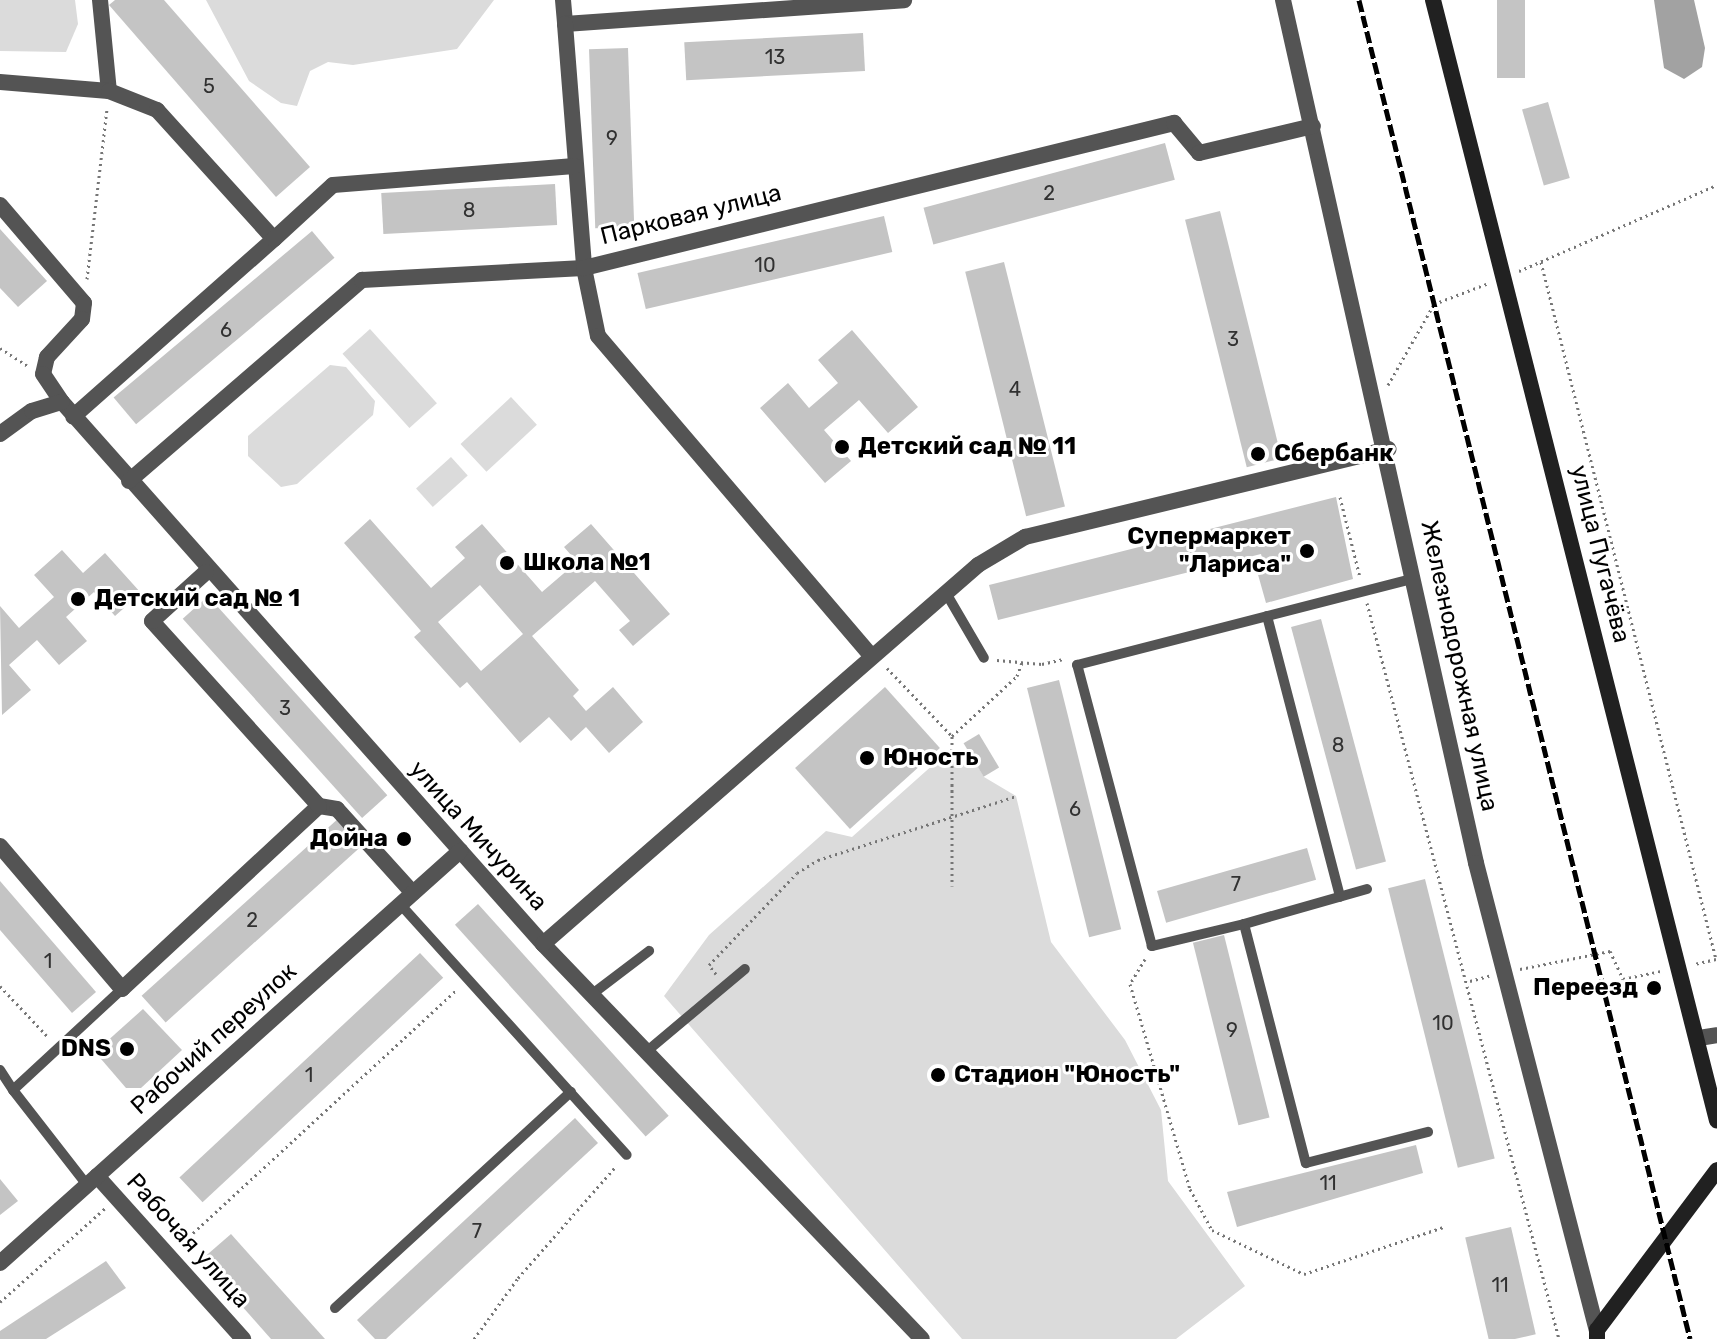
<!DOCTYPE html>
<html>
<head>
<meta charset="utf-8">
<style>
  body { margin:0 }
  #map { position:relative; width:1717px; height:1339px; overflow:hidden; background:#fff; font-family:Rubik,sans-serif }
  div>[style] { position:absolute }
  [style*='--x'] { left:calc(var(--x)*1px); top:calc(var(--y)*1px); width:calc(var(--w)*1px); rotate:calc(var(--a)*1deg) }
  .green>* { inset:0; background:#dbdbdb; transform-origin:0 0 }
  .water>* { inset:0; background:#a2a2a2 }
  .building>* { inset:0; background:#c4c4c4; transform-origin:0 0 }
  .path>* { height:3px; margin-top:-1.5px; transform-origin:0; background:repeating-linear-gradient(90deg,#767676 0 2px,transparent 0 6px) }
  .lane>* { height:10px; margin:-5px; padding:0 5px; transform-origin:5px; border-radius:5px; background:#545454 }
  .street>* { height:16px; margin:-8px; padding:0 8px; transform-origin:8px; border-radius:8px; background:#545454 }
  .secondary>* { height:16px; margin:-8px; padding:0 8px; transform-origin:8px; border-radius:8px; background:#212121 }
  .rail>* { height:5px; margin-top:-2.5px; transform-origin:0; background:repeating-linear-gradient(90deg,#000 0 12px,transparent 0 16px) }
  .dots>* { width:22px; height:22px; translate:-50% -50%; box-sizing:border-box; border:4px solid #fff; border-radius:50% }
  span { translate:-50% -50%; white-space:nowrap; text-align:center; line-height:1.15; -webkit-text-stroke:6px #fff; paint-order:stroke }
  .number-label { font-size:20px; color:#313131 }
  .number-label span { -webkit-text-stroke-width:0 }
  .street-label { font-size:24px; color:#000 }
  .poi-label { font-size:24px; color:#000; font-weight:700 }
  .left { translate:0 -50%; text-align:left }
  .right { translate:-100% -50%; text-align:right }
</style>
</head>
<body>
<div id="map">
  <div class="green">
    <i style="clip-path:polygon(0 0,75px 0,78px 24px,66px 52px,0 51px)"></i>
    <i style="clip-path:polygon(206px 0,494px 0,457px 49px,353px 65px,328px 62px,310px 71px,297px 106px,281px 103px,249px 81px)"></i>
    <i style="left:370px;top:329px;width:100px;height:37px;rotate:48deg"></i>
    <i style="clip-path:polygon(330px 365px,346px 367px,375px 401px,373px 415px,297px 484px,281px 487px,248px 456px,248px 436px)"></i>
    <i style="left:511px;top:397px;width:38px;height:69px;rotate:47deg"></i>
    <i style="left:451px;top:457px;width:25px;height:47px;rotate:48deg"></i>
    <i style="clip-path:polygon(944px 755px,960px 768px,972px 757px,984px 777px,1016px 796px,1051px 942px,1125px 1040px,1161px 1110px,1168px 1181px,1245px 1286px,1176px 1339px,962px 1339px,664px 996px,709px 935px,826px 831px,852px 837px)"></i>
  </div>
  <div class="water">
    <i style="clip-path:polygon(1654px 0,1694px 0,1705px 48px,1702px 67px,1684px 79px,1664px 68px)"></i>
  </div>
  <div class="building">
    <i style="clip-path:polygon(115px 0,164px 0,310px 167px,276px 197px,109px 5px)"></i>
    <i style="left:1497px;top:0;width:28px;height:78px"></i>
    <i style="left:863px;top:33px;width:38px;height:179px;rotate:87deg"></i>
    <i style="left:628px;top:48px;width:179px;height:39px;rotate:88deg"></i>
    <i style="left:1548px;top:102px;width:79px;height:27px;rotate:74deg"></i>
    <i style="left:1165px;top:143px;width:38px;height:250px;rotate:75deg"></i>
    <i style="left:555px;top:184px;width:41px;height:174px;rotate:87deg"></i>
    <i style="left:1220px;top:211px;width:255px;height:36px;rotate:76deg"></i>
    <i style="left:884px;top:216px;width:37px;height:253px;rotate:77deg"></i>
    <i style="clip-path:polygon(0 229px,47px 281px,18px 307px,0 288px)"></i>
    <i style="left:312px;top:231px;width:35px;height:259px;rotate:50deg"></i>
    <i style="left:1004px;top:262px;width:252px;height:40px;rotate:76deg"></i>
    <i style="clip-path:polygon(852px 330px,918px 407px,888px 433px,859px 400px,824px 430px,851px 461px,825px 483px,760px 408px,788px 383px,809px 408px,838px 383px,818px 360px)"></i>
    <i style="clip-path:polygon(1336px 497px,1353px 579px,1266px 603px,1257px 571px,1265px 569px,1261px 554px,998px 620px,989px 585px)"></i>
    <i style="clip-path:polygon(evenodd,370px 519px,431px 588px,465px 558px,455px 547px,482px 524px,542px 592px,577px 562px,564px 547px,591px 524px,670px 614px,633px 646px,619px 630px,630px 621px,595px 581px,532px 636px,579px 690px,573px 696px,586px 711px,613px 687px,643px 722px,609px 753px,586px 727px,571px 741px,549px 717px,520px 743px,467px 682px,460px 688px,414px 637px,421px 631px,344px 543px,370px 519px,480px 585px,523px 634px,481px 671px,438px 622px,480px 585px)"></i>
    <i style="clip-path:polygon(62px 550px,83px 573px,105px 553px,141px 593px,115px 616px,94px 592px,66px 617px,87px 641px,59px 665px,37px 640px,9px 665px,31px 690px,2px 715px,0 606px,19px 628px,54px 597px,34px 575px)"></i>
    <i style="left:208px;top:596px;width:268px;height:34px;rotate:48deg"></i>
    <i style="left:1321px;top:619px;width:251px;height:31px;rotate:75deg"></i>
    <i style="left:1059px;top:680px;width:257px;height:33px;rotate:76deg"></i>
    <i style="left:885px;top:687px;width:82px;height:121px;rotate:48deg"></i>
    <i style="left:979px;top:734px;width:39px;height:18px;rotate:59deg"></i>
    <i style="left:340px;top:817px;width:36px;height:267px;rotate:48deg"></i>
    <i style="left:1307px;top:848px;width:33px;height:156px;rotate:74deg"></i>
    <i style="left:1425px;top:879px;width:288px;height:38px;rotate:76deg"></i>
    <i style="clip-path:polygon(0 881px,96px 992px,72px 1013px,0 930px)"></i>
    <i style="left:478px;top:904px;width:285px;height:31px;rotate:48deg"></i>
    <i style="left:1224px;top:935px;width:188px;height:32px;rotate:76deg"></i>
    <i style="left:420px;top:953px;width:34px;height:329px;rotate:47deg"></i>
    <i style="clip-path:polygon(143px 1009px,182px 1050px,141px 1088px,126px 1088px,95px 1052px)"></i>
    <i style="clip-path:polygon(575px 1118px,598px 1143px,386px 1339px,375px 1339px,357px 1320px)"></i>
    <i style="clip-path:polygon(1416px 1145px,1423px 1173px,1237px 1227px,1227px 1192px)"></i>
    <i style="clip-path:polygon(0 1179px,18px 1201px,0 1215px)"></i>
    <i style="left:1511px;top:1227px;width:110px;height:47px;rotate:77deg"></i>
    <i style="clip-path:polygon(231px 1234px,325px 1339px,271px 1339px,201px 1260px)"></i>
    <i style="clip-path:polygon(106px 1261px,126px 1288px,46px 1339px,0 1339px,0 1331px)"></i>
  </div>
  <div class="path">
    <i style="--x:1541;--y:262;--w:719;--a:75.91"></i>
    <i style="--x:1716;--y:959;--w:22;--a:167"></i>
    <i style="--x:1519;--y:271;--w:216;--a:-23.5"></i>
    <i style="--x:87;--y:279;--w:172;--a:-83.3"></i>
    <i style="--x:0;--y:348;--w:35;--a:33"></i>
    <i style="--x:1388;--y:385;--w:93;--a:-60.4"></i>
    <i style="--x:1434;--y:304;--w:59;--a:-20.9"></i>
    <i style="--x:1340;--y:497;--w:82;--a:76"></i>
    <i style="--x:1367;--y:603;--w:761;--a:75.38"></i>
    <i style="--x:997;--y:660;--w:45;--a:5.1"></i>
    <i style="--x:1042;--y:664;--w:23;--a:-13"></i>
    <i style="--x:887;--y:668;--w:94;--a:46.3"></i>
    <i style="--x:952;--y:736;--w:150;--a:90"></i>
    <i style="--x:952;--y:736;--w:88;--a:-42.7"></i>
    <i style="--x:1017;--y:676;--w:15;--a:-70"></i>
    <i style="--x:1145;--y:959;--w:29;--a:121"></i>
    <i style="--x:1130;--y:984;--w:214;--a:73.7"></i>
    <i style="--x:1190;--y:1189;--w:47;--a:61.8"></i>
    <i style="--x:1212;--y:1230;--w:102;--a:25.6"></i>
    <i style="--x:1304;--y:1274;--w:148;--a:-18.6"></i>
    <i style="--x:1520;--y:969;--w:92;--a:-11.3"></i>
    <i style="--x:1610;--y:951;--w:31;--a:65"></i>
    <i style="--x:1623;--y:979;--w:38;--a:-12"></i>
    <i style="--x:716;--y:974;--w:11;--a:-128"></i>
    <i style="--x:709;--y:965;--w:127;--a:-46.3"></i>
    <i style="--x:797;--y:873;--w:25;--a:-32"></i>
    <i style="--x:818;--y:860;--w:208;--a:-17.9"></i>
    <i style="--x:1470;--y:981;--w:20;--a:-15"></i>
    <i style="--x:0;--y:986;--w:71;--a:46.7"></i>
    <i style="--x:180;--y:1245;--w:376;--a:-42.7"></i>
    <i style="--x:0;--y:1302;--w:141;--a:-41.8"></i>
    <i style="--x:474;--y:1339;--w:75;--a:-54.2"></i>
    <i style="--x:518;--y:1278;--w:149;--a:-48.8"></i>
  </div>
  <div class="lane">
    <i style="--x:946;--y:593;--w:75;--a:59.7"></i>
    <i style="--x:1267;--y:616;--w:290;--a:75.4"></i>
    <i style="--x:1367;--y:889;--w:128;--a:164.1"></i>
    <i style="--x:1244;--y:924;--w:247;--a:75.5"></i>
    <i style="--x:1306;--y:1163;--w:126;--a:-14.3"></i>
    <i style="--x:400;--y:904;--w:338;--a:47.9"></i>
    <i style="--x:1244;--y:924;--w:95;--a:166.6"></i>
    <i style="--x:1152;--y:946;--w:291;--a:-104.9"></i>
    <i style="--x:1077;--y:665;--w:349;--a:-14.4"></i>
    <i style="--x:591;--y:995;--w:73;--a:-37.2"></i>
    <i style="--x:646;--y:1052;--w:129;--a:-40"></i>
    <i style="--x:0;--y:1070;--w:24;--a:57"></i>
    <i style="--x:87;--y:1185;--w:120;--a:-127.9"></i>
    <i style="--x:13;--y:1090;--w:149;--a:-42.8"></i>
    <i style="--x:335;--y:1308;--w:320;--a:-42.5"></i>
  </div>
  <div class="street">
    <i style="--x:100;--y:0;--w:91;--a:84.4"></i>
    <i style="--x:563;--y:0;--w:24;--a:85"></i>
    <i style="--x:565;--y:24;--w:340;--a:-4"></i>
    <i style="--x:1283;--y:0;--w:884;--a:77.39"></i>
    <i style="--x:1476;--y:863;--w:482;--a:75.5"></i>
    <i style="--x:565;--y:24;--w:245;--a:85.5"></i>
    <i style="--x:584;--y:268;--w:69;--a:78.4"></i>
    <i style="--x:598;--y:336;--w:421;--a:49.5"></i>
    <i style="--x:0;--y:82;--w:109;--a:4.7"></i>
    <i style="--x:109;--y:91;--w:52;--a:21.6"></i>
    <i style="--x:157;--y:110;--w:174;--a:47.8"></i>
    <i style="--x:274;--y:239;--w:268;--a:138.5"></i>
    <i style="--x:0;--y:205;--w:129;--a:49.4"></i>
    <i style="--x:84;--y:303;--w:16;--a:97"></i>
    <i style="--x:82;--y:319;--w:52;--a:132.6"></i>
    <i style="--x:47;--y:357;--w:17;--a:103"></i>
    <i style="--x:43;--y:374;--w:34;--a:56"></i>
    <i style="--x:62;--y:402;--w:725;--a:48.41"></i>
    <i style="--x:543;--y:944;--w:547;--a:46.18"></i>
    <i style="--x:274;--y:239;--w:80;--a:-42.5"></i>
    <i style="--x:333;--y:185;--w:242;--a:-4.5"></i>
    <i style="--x:0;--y:434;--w:39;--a:-36"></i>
    <i style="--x:32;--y:411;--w:31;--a:-17"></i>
    <i style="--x:129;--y:481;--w:308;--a:-40.8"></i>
    <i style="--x:362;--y:280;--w:222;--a:-3.1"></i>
    <i style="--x:584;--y:268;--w:608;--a:-13.81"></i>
    <i style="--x:1174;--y:123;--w:39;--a:50"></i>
    <i style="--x:1199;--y:153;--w:117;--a:-13.3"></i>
    <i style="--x:319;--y:806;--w:18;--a:9"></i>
    <i style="--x:337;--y:809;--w:113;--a:47.9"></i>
    <i style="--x:0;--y:846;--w:188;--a:49.5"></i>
    <i style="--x:122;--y:989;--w:269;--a:-42.9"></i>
    <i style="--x:319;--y:806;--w:249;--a:-132.1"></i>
    <i style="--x:152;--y:621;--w:73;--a:-42.2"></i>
    <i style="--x:543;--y:944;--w:577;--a:-41.06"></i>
    <i style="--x:978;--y:565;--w:55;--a:-30.8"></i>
    <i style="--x:1025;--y:537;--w:374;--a:-13.6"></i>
    <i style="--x:1699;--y:1038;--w:18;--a:-9"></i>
    <i style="--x:97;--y:1176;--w:219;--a:48.1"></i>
    <i style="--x:0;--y:1263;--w:618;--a:-41.85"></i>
  </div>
  <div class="secondary">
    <i style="--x:1433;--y:0;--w:1156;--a:75.78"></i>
    <i style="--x:1597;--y:1339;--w:9;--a:-90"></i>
    <i style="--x:1597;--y:1330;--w:200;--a:-53.1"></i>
  </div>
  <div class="rail">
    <i style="--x:1359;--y:0;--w:1379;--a:76.11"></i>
  </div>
  <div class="dots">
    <i style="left:842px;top:447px;background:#000"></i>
    <i style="left:1258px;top:454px;background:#000"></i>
    <i style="left:1307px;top:551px;background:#000"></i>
    <i style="left:507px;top:563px;background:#000"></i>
    <i style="left:78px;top:599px;background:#000"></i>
    <i style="left:867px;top:758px;background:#000"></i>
    <i style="left:404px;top:839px;background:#000"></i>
    <i style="left:1654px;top:988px;background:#000"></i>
    <i style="left:127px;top:1049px;background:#000"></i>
    <i style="left:938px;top:1075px;background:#000"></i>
  </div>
  <div class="number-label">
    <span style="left:775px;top:57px">13</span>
    <span style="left:209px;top:86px">5</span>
    <span style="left:612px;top:138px">9</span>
    <span style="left:1049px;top:193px">2</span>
    <span style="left:469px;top:210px">8</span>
    <span style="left:765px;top:265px">10</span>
    <span style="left:226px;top:330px">6</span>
    <span style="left:1233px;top:339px">3</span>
    <span style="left:1015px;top:389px">4</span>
    <span style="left:285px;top:708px">3</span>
    <span style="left:1338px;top:745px">8</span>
    <span style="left:1075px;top:809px">6</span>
    <span style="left:1236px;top:884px">7</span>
    <span style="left:252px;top:920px">2</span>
    <span style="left:48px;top:961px">1</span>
    <span style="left:1443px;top:1023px">10</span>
    <span style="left:1232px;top:1030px">9</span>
    <span style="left:309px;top:1075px">1</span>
    <span style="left:1328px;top:1183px">11</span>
    <span style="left:477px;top:1231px">7</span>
    <span style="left:1500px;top:1285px">11</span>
  </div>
  <div class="street-label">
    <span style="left:691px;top:215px;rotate:-14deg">Парковая улица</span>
    <span style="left:1600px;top:554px;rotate:76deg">улица Пугачёва</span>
    <span style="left:1459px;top:666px;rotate:78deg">Железнодорожная улица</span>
    <span style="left:478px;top:836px;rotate:48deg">улица Мичурина</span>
    <span style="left:214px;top:1039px;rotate:-42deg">Рабочий переулок</span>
    <span style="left:188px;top:1241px;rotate:48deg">Рабочая улица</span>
  </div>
  <div class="poi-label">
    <span class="left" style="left:858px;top:447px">Детский сад № 11</span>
    <span class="left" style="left:1274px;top:454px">Сбербанк</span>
    <span class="right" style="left:1291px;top:551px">Супермаркет<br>"Лариса"</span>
    <span class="left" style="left:523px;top:563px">Школа №1</span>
    <span class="left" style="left:94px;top:599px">Детский сад № 1</span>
    <span class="left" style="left:883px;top:758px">Юность</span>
    <span class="right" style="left:388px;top:839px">Дойна</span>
    <span class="right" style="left:1638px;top:988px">Переезд</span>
    <span class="right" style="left:111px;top:1049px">DNS</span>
    <span class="left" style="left:954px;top:1075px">Стадион "Юность"</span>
  </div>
</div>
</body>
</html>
